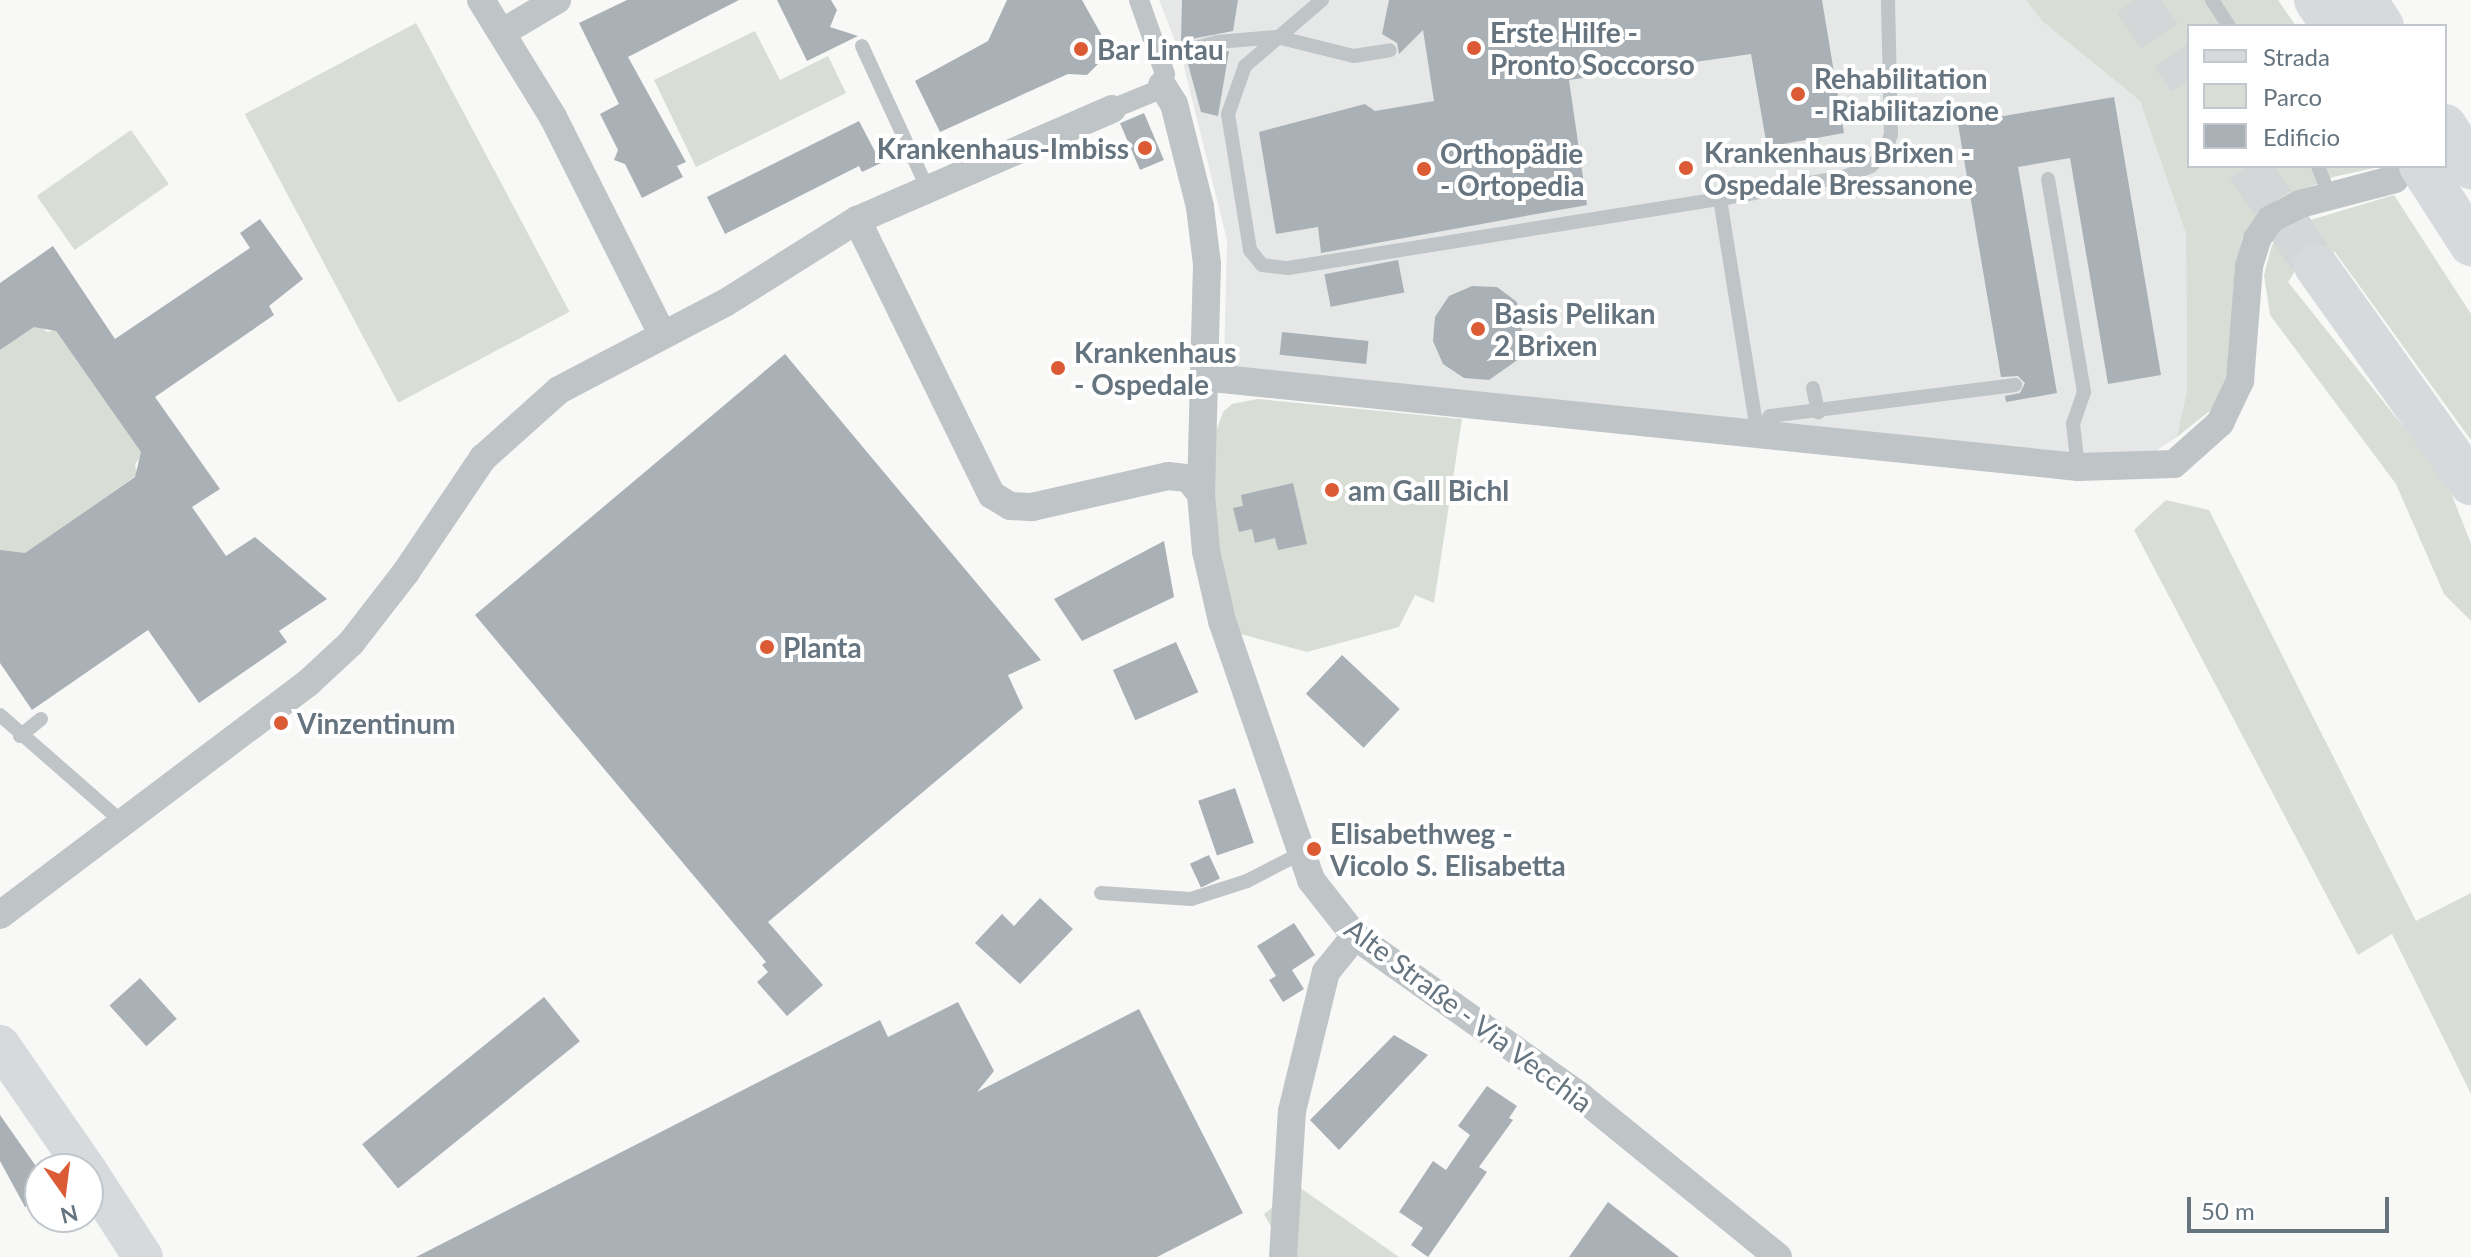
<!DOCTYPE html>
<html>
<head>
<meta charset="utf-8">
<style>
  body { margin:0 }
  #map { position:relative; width:2471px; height:1257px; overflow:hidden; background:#f8f8f6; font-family:Lato,sans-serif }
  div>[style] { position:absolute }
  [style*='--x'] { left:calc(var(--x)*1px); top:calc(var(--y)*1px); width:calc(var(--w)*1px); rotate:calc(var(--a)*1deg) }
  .built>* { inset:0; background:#e6e7e7 }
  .green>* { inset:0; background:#d8ddd5; transform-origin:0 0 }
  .building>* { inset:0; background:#a9b1b6; transform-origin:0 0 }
  .primary-tunnel>* { height:44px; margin-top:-22px; transform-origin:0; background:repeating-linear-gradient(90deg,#d3d7d8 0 44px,transparent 0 66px) }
  .service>* { height:14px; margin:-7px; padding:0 7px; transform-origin:7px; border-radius:7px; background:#bfc4c7 }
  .pedestrian>* { height:20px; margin:-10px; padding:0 10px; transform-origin:10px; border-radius:10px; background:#bfc4c7 }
  .minor>* { height:28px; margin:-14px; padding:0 14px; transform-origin:14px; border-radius:14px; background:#bfc4c7 }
  .secondary>* { height:40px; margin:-20px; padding:0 20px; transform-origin:20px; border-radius:20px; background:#d6dadd }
  .primary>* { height:44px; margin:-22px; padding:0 22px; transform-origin:22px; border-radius:22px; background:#d6dadd }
  .motorway>* { height:44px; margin:-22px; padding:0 22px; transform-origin:22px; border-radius:22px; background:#d6dadd }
  .dots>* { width:22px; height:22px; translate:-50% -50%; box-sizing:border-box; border:4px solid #fff; border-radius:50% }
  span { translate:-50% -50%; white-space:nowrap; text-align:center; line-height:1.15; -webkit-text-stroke:8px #fff; paint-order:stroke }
  .poi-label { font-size:28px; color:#65747f; font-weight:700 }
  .left { translate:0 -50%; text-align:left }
  .right { translate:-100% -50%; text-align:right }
  .street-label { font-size:28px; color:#65747f }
  .legend { position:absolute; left:2187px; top:24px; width:260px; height:144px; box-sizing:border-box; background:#fff; border:2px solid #c1c7cc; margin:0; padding:10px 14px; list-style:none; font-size:24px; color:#65747f }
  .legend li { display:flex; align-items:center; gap:16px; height:40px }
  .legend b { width:40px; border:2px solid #c1c7cc }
  .north { position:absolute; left:24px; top:1153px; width:80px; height:80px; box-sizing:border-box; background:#fff; border:2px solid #c1c7cc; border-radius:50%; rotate:166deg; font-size:22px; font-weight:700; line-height:32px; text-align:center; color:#65747f }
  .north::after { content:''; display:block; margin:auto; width:28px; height:36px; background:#db5b34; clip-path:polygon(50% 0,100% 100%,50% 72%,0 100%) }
  .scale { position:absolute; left:2187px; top:1197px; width:202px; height:36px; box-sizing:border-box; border:4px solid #65747f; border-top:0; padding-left:10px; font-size:24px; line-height:28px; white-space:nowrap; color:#65747f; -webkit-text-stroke:6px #fff; paint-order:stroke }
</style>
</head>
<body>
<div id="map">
  <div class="built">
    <i style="clip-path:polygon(1159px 0,2026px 0,2042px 21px,2140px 101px,2186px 234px,2187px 390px,2177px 437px,2151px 454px,2097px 456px,1224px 367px,1227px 240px,1182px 59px)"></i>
  </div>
  <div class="green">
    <i style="clip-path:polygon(2026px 0,2278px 0,2296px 26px,2189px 26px,2189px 166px,2384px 166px,2333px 177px,2276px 202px,2243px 236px,2235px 266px,2228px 376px,2217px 405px,2177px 437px,2187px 390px,2186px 234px,2140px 101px,2042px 21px)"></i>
    <i style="left:416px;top:23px;width:327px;height:194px;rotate:62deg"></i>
    <i style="clip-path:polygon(755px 31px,780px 80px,828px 56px,846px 93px,696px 167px,654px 80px)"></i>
    <i style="left:131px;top:130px;width:66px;height:115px;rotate:55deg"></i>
    <i style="clip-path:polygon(2394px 195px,2471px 314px,2471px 440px,2335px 252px,2306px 255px,2288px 282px,2446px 480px,2471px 544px,2471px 621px,2444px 594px,2396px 484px,2270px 315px,2264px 275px,2272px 245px,2287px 227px)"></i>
    <i style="clip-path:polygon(38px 324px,47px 332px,55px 330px,143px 454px,135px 464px,137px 475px,20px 557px,0 552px,0 350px)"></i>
    <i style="clip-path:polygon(1258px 399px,1462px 419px,1434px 603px,1415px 595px,1399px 627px,1307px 652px,1237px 633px,1215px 538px,1212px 443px,1223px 412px,1232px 404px)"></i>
    <i style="clip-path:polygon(2166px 500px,2209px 510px,2416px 921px,2471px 893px,2471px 1094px,2392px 934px,2358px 955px,2134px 530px)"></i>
    <i style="clip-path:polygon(1299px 1187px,1399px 1257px,1273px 1257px,1271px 1227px,1264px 1214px)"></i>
  </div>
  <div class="building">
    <i style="clip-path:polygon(627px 0,739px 0,628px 57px,686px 162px,677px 166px,683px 177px,642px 198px,625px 164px,614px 160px,618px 150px,600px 114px,619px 104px,579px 23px)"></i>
    <i style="clip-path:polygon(777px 0,831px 0,837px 10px,830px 27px,858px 36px,807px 61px)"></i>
    <i style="clip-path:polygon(1007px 0,1082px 0,1106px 43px,1106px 56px,1087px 75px,1068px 74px,940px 132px,915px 81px,988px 41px)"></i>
    <i style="clip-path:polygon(1182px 0,1238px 0,1233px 31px,1181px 41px)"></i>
    <i style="clip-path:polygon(1389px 0,1822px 0,1844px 133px,1767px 147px,1751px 54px,1569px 80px,1587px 205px,1321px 253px,1318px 227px,1276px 234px,1259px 132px,1365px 104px,1375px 111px,1434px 101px,1423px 30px,1399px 54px,1397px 43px,1382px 34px)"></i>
    <i style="clip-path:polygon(1229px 51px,1218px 116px,1201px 112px,1187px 60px)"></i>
    <i style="clip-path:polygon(2114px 97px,2161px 375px,2108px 384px,2070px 158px,2018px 167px,2057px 393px,2006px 402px,2005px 396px,2020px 393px,2025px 383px,2018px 376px,2001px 377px,1958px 124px)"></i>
    <i style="left:1144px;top:113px;width:51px;height:26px;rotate:67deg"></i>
    <i style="clip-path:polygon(859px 121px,881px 163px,862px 172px,859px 166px,725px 234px,707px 197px)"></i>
    <i style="clip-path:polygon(260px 219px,303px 279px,269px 306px,274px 315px,155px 397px,220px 489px,192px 507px,226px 556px,255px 537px,327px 599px,279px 631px,287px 642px,199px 703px,148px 630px,32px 710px,0 663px,0 550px,25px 553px,135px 477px,141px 452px,56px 331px,34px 327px,0 350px,0 283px,53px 246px,115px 339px,250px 248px,240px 233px)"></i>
    <i style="left:1398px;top:260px;width:33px;height:75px;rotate:79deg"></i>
    <i style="clip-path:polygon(1472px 286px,1497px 287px,1517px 302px,1526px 354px,1489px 380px,1464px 378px,1443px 364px,1433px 341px,1435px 317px,1449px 296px)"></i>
    <i style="left:1282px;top:332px;width:87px;height:23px;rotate:6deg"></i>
    <i style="clip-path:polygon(785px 354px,1041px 660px,1008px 675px,1023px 708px,768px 922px,823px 985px,787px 1016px,757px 982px,768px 972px,762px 965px,766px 962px,475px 615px)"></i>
    <i style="clip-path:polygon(1293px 483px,1307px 544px,1278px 550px,1275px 538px,1255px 543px,1252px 529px,1239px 532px,1233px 508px,1243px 506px,1241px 495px)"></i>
    <i style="clip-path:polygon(1164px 541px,1174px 597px,1082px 641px,1054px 599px)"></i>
    <i style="left:1176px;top:642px;width:55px;height:69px;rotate:66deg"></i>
    <i style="left:1342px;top:655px;width:79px;height:53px;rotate:43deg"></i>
    <i style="left:1235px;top:788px;width:58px;height:39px;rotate:71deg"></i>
    <i style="left:1209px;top:855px;width:26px;height:21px;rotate:65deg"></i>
    <i style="clip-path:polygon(1040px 898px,1073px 929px,1020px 984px,975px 943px,1002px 914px,1014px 926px)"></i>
    <i style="clip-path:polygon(1294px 923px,1315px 955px,1292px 970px,1304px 989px,1283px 1002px,1269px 980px,1276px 976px,1257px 946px)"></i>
    <i style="left:140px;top:978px;width:55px;height:41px;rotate:48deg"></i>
    <i style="left:544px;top:997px;width:57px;height:234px;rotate:51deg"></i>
    <i style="clip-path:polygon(958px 1002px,994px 1071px,977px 1092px,1139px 1009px,1243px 1213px,1157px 1257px,416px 1257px,880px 1020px,888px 1037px)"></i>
    <i style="clip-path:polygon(1394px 1035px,1428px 1055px,1339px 1150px,1310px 1120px)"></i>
    <i style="clip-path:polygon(1487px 1086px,1517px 1106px,1509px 1118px,1513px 1120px,1479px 1167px,1487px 1172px,1428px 1257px,1411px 1245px,1423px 1228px,1399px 1212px,1433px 1161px,1446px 1170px,1470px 1135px,1458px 1126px)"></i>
    <i style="clip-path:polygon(0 1115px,40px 1172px,40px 1199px,25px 1207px,0 1161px)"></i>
    <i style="clip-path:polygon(1608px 1202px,1679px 1257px,1569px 1257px)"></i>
  </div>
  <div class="primary-tunnel">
    <i style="--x:2135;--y:0;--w:96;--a:55.6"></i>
    <i style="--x:2248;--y:166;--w:121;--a:55.8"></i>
  </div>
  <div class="service">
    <i style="--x:1322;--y:0;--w:101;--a:139.4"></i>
    <i style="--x:1245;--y:66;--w:51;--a:109.5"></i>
    <i style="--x:1228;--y:114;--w:138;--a:80.8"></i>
    <i style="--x:1250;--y:250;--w:19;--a:51"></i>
    <i style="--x:1262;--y:265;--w:26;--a:7"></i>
    <i style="--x:1288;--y:268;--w:437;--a:-9.1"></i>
    <i style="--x:1720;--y:199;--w:126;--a:-10.1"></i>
    <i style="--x:1844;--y:177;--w:29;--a:-22"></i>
    <i style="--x:1871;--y:166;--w:21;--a:-45"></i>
    <i style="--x:1886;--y:151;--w:18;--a:-74"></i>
    <i style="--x:1891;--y:134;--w:134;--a:-91.3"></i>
    <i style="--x:2212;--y:0;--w:31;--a:57"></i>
    <i style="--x:862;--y:46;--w:155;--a:65.3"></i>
    <i style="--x:1161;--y:57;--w:58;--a:-15"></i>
    <i style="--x:1217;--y:42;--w:60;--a:-4.8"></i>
    <i style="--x:1277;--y:37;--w:79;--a:13.9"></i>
    <i style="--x:1354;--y:56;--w:36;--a:-9"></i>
    <i style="--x:2318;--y:166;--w:31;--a:69"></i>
    <i style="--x:2048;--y:179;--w:216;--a:80.4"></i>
    <i style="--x:2084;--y:392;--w:34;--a:109"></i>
    <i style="--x:2073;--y:424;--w:43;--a:83.4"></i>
    <i style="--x:1720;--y:199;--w:239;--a:80.9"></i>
    <i style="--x:1813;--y:388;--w:25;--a:78"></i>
    <i style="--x:1759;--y:434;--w:21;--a:-59"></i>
    <i style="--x:1770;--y:416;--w:247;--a:-7.2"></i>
    <i style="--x:0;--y:715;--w:159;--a:41.2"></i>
    <i style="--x:20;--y:736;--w:27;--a:-39"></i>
    <i style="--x:1101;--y:893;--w:90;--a:3.8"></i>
    <i style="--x:1191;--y:899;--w:59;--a:-17.8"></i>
    <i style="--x:1247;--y:881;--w:59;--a:-27.4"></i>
  </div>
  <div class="pedestrian">
    <i style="--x:1112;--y:109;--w:48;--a:-22.2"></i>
    <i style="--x:1156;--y:91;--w:19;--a:-62"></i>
    <i style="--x:1165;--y:74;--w:78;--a:-109.4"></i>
  </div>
  <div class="minor">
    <i style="--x:481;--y:0;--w:137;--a:58.4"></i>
    <i style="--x:553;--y:117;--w:243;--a:63.3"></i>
    <i style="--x:503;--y:32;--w:63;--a:-30.7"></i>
    <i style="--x:1162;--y:85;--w:22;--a:58"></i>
    <i style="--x:1174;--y:104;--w:106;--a:75.8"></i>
    <i style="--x:1200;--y:207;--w:57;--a:83"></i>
    <i style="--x:1207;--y:264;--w:230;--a:91.5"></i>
    <i style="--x:1201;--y:494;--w:57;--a:85"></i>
    <i style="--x:1206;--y:551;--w:72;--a:77.1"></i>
    <i style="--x:1222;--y:621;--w:274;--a:71"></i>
    <i style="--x:1311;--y:880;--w:71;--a:51.8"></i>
    <i style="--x:1355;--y:936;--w:276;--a:35.4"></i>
    <i style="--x:1580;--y:1096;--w:255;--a:39.1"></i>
    <i style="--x:857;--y:220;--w:306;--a:63.9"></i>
    <i style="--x:992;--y:495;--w:21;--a:31"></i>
    <i style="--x:1010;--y:506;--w:22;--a:3"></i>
    <i style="--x:1032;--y:507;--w:139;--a:-12.8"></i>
    <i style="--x:1168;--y:476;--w:20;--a:6"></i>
    <i style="--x:1188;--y:478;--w:21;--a:51"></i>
    <i style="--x:1203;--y:377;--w:880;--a:5.87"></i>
    <i style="--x:2078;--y:467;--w:96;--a:-1.8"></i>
    <i style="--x:2174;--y:464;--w:62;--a:-41.7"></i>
    <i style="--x:2220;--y:423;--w:47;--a:-64.5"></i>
    <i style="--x:2240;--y:381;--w:115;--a:-85.5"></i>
    <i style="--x:2249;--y:266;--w:28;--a:-73"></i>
    <i style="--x:2257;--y:239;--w:24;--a:-55"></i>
    <i style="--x:2271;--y:219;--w:33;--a:-27"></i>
    <i style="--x:2300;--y:204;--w:98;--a:-14.7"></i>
    <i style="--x:0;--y:915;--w:386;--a:-37"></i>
    <i style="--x:308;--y:683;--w:59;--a:-42.9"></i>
    <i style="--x:351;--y:643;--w:90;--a:-52.2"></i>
    <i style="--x:406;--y:572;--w:138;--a:-56"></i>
    <i style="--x:483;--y:458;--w:102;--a:-41.8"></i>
    <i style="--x:559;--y:390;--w:187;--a:-27.7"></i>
    <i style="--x:725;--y:303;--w:156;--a:-32.2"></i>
    <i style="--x:857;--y:220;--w:278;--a:-23.5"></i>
    <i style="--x:1283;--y:1257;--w:146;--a:-86.5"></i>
    <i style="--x:1292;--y:1111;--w:143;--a:-76.3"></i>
    <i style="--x:1326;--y:972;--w:46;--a:-51.1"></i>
  </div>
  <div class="secondary">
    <i style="--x:0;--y:1045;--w:151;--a:55.3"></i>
    <i style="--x:88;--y:1172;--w:101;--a:57.1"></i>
  </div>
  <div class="primary">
    <i style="--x:2316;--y:266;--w:267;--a:54.5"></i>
  </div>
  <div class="motorway">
    <i style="--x:2316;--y:0;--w:31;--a:57"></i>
    <i style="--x:2365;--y:0;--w:31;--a:57"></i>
    <i style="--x:2445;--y:126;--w:49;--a:57.6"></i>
    <i style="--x:2421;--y:166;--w:93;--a:57.3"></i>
  </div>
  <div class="dots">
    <i style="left:1474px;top:48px;background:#db5b34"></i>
    <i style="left:1081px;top:49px;background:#db5b34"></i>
    <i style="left:1798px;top:94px;background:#db5b34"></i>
    <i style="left:1145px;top:148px;background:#db5b34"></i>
    <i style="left:1686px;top:168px;background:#db5b34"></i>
    <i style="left:1424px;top:169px;background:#db5b34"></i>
    <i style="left:1478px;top:329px;background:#db5b34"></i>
    <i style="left:1058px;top:368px;background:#db5b34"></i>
    <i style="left:1332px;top:490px;background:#db5b34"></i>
    <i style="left:767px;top:647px;background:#db5b34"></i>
    <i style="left:281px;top:723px;background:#db5b34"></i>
    <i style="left:1314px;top:849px;background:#db5b34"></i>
  </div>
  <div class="poi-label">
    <span class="left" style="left:1490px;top:48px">Erste Hilfe -<br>Pronto Soccorso</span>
    <span class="left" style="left:1097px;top:49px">Bar Lintau</span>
    <span class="left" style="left:1814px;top:94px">Rehabilitation<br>- Riabilitazione</span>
    <span class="right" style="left:1129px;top:148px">Krankenhaus-Imbiss</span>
    <span class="left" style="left:1704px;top:168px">Krankenhaus Brixen -<br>Ospedale Bressanone</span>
    <span class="left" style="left:1440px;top:169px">Orthopädie<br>- Ortopedia</span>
    <span class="left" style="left:1494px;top:329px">Basis Pelikan<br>2 Brixen</span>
    <span class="left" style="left:1074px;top:368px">Krankenhaus<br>- Ospedale</span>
    <span class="left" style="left:1348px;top:490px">am Gall Bichl</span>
    <span class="left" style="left:783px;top:647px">Planta</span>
    <span class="left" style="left:297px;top:723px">Vinzentinum</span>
    <span class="left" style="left:1330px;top:849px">Elisabethweg -<br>Vicolo S. Elisabetta</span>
  </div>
  <div class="street-label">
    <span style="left:1469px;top:1015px;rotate:37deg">Alte Straße - Via Vecchia</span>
  </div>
  <ul class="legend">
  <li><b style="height:10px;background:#d6dadd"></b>Strada</li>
  <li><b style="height:22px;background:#d8ddd5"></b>Parco</li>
  <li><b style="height:22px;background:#a9b1b6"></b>Edificio</li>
  </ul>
  <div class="north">N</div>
  <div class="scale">50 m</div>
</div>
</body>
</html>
